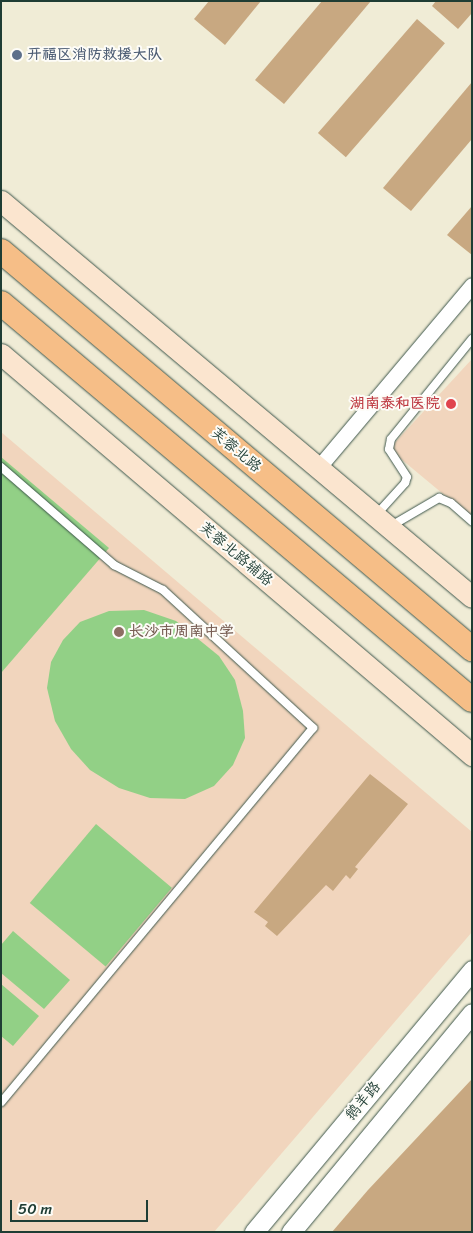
<!DOCTYPE html>
<html>
<head>
<meta charset="utf-8">
<style>
  body { margin:0 }
  #map { position:relative; width:473px; height:1233px; overflow:hidden; background:#f0ecd6; font-family:Sriracha,"LXGW WenKai TC",sans-serif }
  div>[style] { position:absolute }
  [style*='--x'] { left:calc(var(--x)*1px); top:calc(var(--y)*1px); width:calc(var(--w)*1px); rotate:calc(var(--a)*1deg) }
  .built>* { inset:0; background:#f1d5bd }
  .green>* { inset:0; background:#92d086; transform-origin:0 0 }
  .building>* { inset:0; background:#c8a881; transform-origin:0 0 }
  .roads { filter:drop-shadow(0 0 1px #3e574c) drop-shadow(0 0 1px #3e574c) }
  .service>* { height:8px; margin:-4px; padding:0 4px; transform-origin:4px; border-radius:4px; background:#fff }
  .minor>* { height:15px; margin:-7.5px; padding:0 7.5px; transform-origin:7.5px; border-radius:7.5px; background:#fff }
  .tertiary>* { height:19px; margin:-9.5px; padding:0 9.5px; transform-origin:9.5px; border-radius:9.5px; background:#fff }
  .secondary>* { height:21px; margin:-10.5px; padding:0 10.5px; transform-origin:10.5px; border-radius:10.5px; background:#fbe5cf }
  .primary>* { height:24px; margin:-12px; padding:0 12px; transform-origin:12px; border-radius:12px; background:#f6be87 }
  .dots>* { width:14px; height:14px; translate:-50% -50%; box-sizing:border-box; border:2px solid #fdfcf7; border-radius:50% }
  span { translate:-50% -50%; white-space:nowrap; text-align:center; line-height:1.15; -webkit-text-stroke:4px #fdfcf7; paint-order:stroke }
  .service-label { font-size:15px; color:#4e5e75; font-weight:700 }
  .left { translate:0 -50%; text-align:left }
  .health-label { font-size:15px; color:#be3a42; font-weight:700 }
  .right { translate:-100% -50%; text-align:right }
  .street-label { font-size:15px; color:#1f3d34 }
  .education-label { font-size:15px; color:#785e54; font-weight:700 }
  .frame { position:absolute; inset:0; border:2px solid #1f3d34; pointer-events:none }
  .scale { position:absolute; left:10px; top:1200px; width:138px; height:22px; box-sizing:border-box; border:2px solid #1f3d34; border-top:0; padding-left:6px; font-size:15px; line-height:18px; white-space:nowrap; color:#1f3d34; -webkit-text-stroke:4px #fdfcf7; paint-order:stroke }
</style>
</head>
<body>
<div id="map">
  <div class="built">
    <i style="clip-path:polygon(472px 359px,472px 518px,389px 449px)"></i>
    <i style="clip-path:polygon(1px 432px,472px 832px,472px 932px,214px 1232px,1px 1232px)"></i>
  </div>
  <div class="green">
    <i style="clip-path:polygon(1px 457px,109px 548px,1px 673px)"></i>
    <i style="clip-path:polygon(144px 610px,176px 621px,219px 656px,235px 680px,243px 711px,245px 738px,233px 765px,214px 786px,185px 799px,150px 798px,119px 788px,90px 770px,71px 749px,55px 721px,47px 688px,51px 662px,63px 640px,80px 622px,109px 611px)"></i>
    <i style="left:96px;top:824px;width:99px;height:103px;rotate:40deg"></i>
    <i style="clip-path:polygon(13px 931px,70px 980px,44px 1009px,1px 973px,1px 945px)"></i>
    <i style="clip-path:polygon(1px 984px,39px 1016px,13px 1046px,1px 1036px)"></i>
  </div>
  <div class="building">
    <i style="clip-path:polygon(209px 1px,261px 1px,225px 45px,194px 19px)"></i>
    <i style="clip-path:polygon(322px 1px,371px 1px,284px 104px,255px 80px)"></i>
    <i style="clip-path:polygon(436px 1px,472px 1px,472px 13px,458px 29px,432px 6px)"></i>
    <i style="left:417px;top:19px;width:37px;height:151px;rotate:41deg"></i>
    <i style="clip-path:polygon(472px 82px,472px 139px,411px 211px,383px 188px)"></i>
    <i style="clip-path:polygon(472px 206px,472px 255px,447px 235px)"></i>
    <i style="clip-path:polygon(370px 774px,408px 804px,355px 867px,358px 869px,350px 879px,346px 875px,333px 891px,326px 885px,277px 936px,265px 926px,268px 922px,254px 912px)"></i>
    <i style="clip-path:polygon(472px 1079px,472px 1232px,332px 1232px,368px 1190px)"></i>
  </div>
  <div class="roads">
    <div class="service">
      <i style="--x:1;--y:467;--w:150;--a:40.9"></i>
      <i style="--x:114;--y:565;--w:55;--a:27"></i>
      <i style="--x:163;--y:590;--w:204;--a:42.6"></i>
      <i style="--x:313;--y:728;--w:487;--a:129.8"></i>
      <i style="--x:377;--y:514;--w:42;--a:-47.9"></i>
      <i style="--x:405;--y:483;--w:6;--a:-72"></i>
      <i style="--x:407;--y:477;--w:33;--a:-123"></i>
      <i style="--x:389;--y:449;--w:10;--a:-79"></i>
      <i style="--x:391;--y:439;--w:129;--a:-51"></i>
      <i style="--x:391;--y:526;--w:56;--a:-30.3"></i>
      <i style="--x:439;--y:498;--w:13;--a:23"></i>
      <i style="--x:451;--y:503;--w:28;--a:41"></i>
    </div>
    <div class="minor">
      <i style="--x:318;--y:468;--w:239;--a:-49.9"></i>
    </div>
    <div class="tertiary">
      <i style="--x:254;--y:1232;--w:341;--a:-50.2"></i>
      <i style="--x:291;--y:1232;--w:284;--a:-50.4"></i>
    </div>
    <div class="secondary">
      <i style="--x:1;--y:201;--w:615;--a:40.06"></i>
      <i style="--x:1;--y:354;--w:619;--a:40.41"></i>
    </div>
    <div class="primary">
      <i style="--x:1;--y:251;--w:617;--a:40.2"></i>
      <i style="--x:1;--y:303;--w:616;--a:40.13"></i>
    </div>
  </div>
  <div class="dots">
    <i style="left:17px;top:55px;background:#5c6f8a"></i>
    <i style="left:451px;top:404px;background:#e0444e"></i>
    <i style="left:119px;top:632px;background:#8d6e63"></i>
  </div>
  <div class="service-label">
    <span class="left" style="left:27px;top:55px">开福区消防救援大队</span>
  </div>
  <div class="health-label">
    <span class="right" style="left:440px;top:404px">湖南泰和医院</span>
  </div>
  <div class="street-label">
    <span style="left:236px;top:450px;rotate:40deg">芙蓉北路</span>
    <span style="left:236px;top:554px;rotate:40deg">芙蓉北路辅路</span>
    <span style="left:363px;top:1101px;rotate:-50deg">鹅羊路</span>
  </div>
  <div class="education-label">
    <span class="left" style="left:129px;top:632px">长沙市周南中学</span>
  </div>
  <div class="frame"></div>
  <div class="scale">50 m</div>
</div>
</body>
</html>
